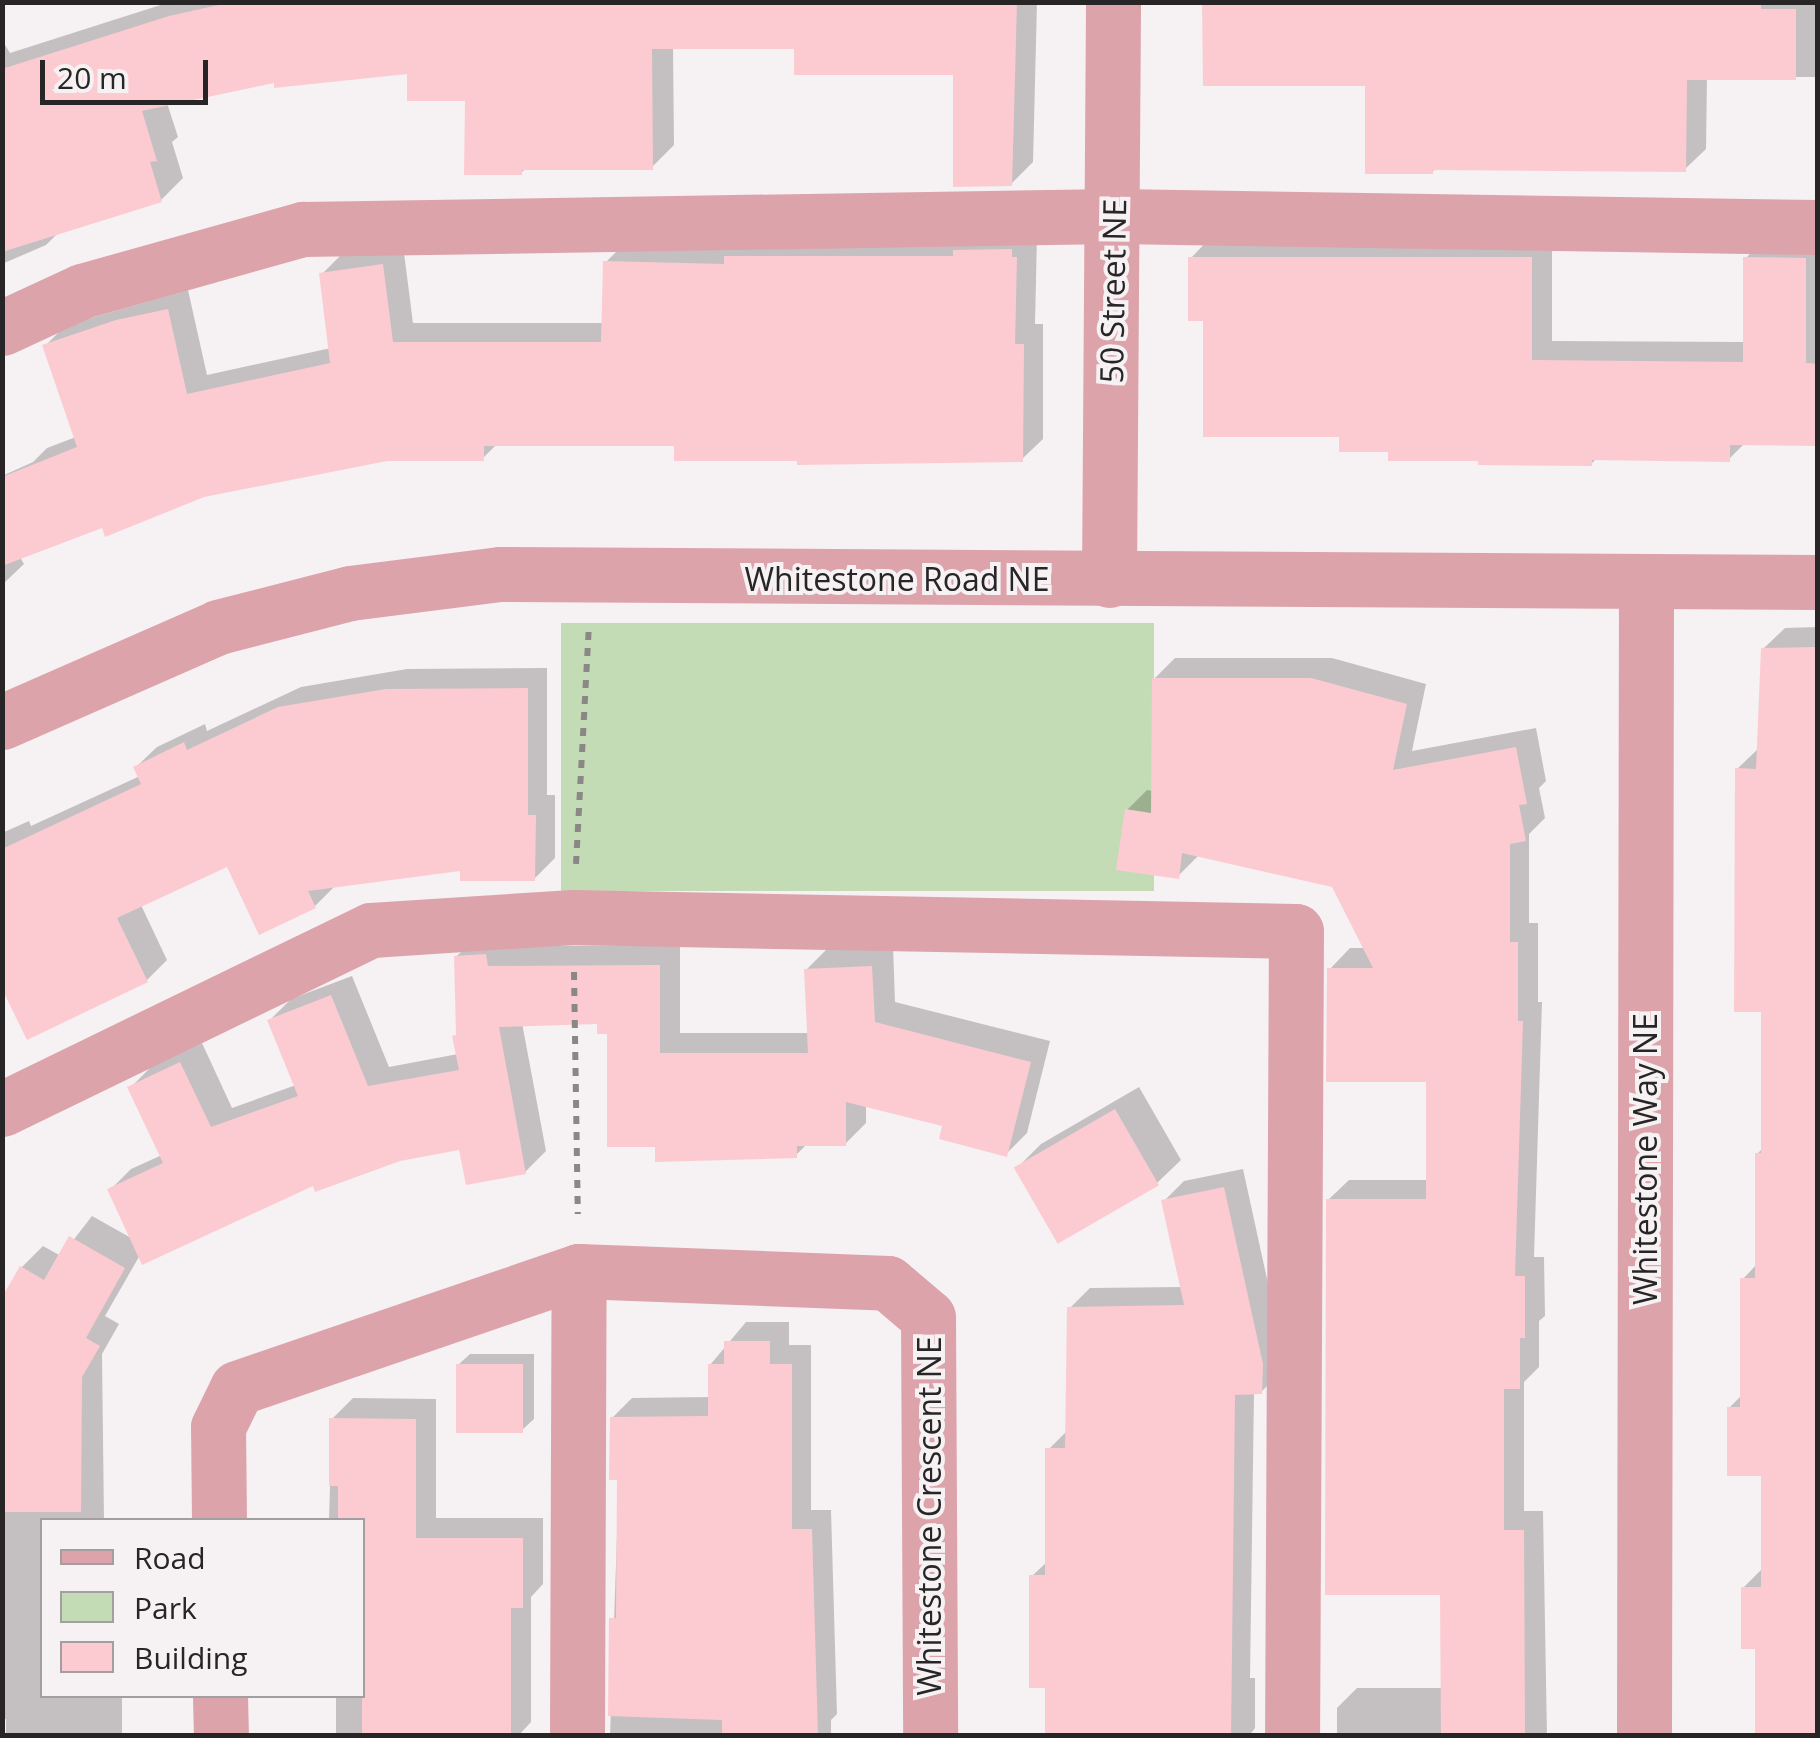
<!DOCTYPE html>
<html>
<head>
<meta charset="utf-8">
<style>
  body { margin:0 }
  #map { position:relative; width:1820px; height:1738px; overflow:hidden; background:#f6f1f2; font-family:"Open Sans",sans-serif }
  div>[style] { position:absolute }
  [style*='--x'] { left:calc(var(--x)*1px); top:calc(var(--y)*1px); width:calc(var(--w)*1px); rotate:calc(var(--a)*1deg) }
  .green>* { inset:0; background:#c3dcb5; transform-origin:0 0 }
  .shadow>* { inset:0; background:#0003 }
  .building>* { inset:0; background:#fccbd2; transform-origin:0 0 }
  .path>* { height:6px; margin-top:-3px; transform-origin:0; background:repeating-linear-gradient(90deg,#8a8787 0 8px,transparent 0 16px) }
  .minor>* { height:55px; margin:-27.5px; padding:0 27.5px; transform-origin:27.5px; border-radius:27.5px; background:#dca3ab }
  span { translate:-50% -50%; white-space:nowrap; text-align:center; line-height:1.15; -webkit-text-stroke:8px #f6f1f2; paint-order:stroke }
  .street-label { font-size:32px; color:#272525 }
  .frame { position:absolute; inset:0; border:5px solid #272525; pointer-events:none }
  .legend { position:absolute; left:40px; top:1518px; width:325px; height:180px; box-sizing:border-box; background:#f6f1f2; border:2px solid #a39fa0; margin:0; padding:12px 18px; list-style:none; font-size:30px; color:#272525 }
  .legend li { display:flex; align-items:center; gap:20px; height:50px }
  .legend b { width:50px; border:2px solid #a39fa0 }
  .scale { position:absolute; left:40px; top:60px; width:168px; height:45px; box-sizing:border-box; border:5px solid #272525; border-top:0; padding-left:12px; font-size:30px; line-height:35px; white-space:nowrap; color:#272525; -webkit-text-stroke:8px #f6f1f2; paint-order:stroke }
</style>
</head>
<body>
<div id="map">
  <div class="green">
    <i style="left:561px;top:623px;width:593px;height:268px"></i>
  </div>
  <div class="shadow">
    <i style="clip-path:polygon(170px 2px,1037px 2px,1033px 162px,1011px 184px,955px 73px,797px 47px,673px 47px,674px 145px,652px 167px,527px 167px,521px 173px,467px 99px,410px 71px,276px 80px,167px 103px,178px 137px,172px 142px,183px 178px,161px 200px,59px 232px,46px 245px,2px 264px,2px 40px,10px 53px)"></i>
    <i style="clip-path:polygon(1205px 2px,1818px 2px,1818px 77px,1707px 77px,1706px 149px,1685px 169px,1437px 168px,1432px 172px,1368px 83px)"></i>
    <i style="clip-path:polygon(1037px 237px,1035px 324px,1043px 324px,1043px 439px,1022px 459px,800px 458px,677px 443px,498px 443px,483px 458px,387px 458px,204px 495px,103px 524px,20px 557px,24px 564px,2px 585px,2px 476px,33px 462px,47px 448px,76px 437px,45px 346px,66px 325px,188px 290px,207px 375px,331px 348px,322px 274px,343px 253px,403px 245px,413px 323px,604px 323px,606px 262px,627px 241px)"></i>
    <i style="clip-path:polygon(1211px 237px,1552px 237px,1552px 341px,1746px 342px,1746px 258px,1766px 237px,1818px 237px,1818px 443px,1746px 442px,1729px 459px,1597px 458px,1591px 464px,1391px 449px,1342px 434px,1205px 318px,1191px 258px)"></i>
    <i style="clip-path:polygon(1818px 627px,1818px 1736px,1758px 1646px,1743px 1588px,1763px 1568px,1763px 1474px,1729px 1408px,1743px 1394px,1743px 1279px,1757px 1264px,1757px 1154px,1763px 1148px,1763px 1010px,1737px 769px,1759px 748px,1763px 649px,1785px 628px)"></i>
    <i style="clip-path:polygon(1175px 658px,1332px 658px,1426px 684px,1412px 751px,1536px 728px,1546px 781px,1539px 788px,1545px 818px,1529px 834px,1529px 923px,1538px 923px,1538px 1002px,1542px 1002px,1534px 1257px,1544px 1257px,1545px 1316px,1539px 1321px,1539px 1367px,1524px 1382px,1524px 1511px,1543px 1511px,1547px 1736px,1337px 1736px,1337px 1708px,1357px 1688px,1443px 1688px,1442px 1592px,1328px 1200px,1349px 1180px,1428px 1180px,1428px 1080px,1330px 969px,1350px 948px,1366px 948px,1334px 885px,1200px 854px,1178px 876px,1127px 810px,1147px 790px,1154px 791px,1154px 679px)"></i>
    <i style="clip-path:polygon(547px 668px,547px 795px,555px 795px,555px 858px,534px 879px,463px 868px,336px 885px,315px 906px,228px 864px,141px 905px,167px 960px,147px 980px,2px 983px,2px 833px,29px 821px,31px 826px,140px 776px,136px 767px,157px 747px,205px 724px,207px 731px,301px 687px,407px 669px)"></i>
    <i style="clip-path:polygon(477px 936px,508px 946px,680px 945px,680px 1033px,810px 1033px,806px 970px,827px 949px,893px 946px,895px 1002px,1050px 1041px,1027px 1133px,1006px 1154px,946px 1124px,866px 1104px,866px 1123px,845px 1144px,807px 1144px,796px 1155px,658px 1145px,609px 1032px,600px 1021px,522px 1023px,546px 1151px,525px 1172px,461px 1147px,399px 1159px,315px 1182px,140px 1255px,105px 1316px,119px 1324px,102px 1354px,104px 1520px,42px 1520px,42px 1696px,122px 1696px,122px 1736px,6px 1736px,6px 1719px,2px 1719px,2px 1304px,22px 1267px,43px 1246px,61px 1256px,92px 1216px,133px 1239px,110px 1190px,131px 1169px,162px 1155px,130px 1088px,151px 1067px,202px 1043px,232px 1108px,296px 1085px,270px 1020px,291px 999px,352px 976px,389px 1067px,458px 1054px,456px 957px)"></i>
    <i style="clip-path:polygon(1139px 1087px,1181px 1160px,1157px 1183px,1017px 1168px,1041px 1144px)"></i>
    <i style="clip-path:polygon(1243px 1169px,1281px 1343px,1281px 1372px,1261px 1392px,1254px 1392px,1250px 1678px,1255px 1678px,1255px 1728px,1249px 1736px,1048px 1736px,1047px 1685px,1032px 1576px,1048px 1561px,1048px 1450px,1068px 1430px,1070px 1308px,1090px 1288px,1182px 1287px,1164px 1201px,1184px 1181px)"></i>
    <i style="clip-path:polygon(746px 1322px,789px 1322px,789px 1345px,811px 1345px,811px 1510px,831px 1510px,837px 1714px,831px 1720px,831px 1736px,610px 1736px,619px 1478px,612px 1418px,632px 1398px,710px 1397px,710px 1365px)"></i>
    <i style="clip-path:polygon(470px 1354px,534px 1354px,534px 1419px,522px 1430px,458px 1365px)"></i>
    <i style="clip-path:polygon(353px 1398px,436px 1399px,436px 1518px,543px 1518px,543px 1584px,531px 1597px,531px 1722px,518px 1736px,336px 1736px,336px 1696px,362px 1696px,362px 1520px,329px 1520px,332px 1419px)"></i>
  </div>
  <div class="building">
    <i style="clip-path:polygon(232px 2px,1017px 2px,1012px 186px,953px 187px,953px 75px,794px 75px,794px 49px,652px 49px,653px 170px,522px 170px,522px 175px,464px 175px,465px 101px,407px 101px,407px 74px,274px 88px,274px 83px,142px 111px,157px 161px,150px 162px,162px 202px,2px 252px,2px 69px,169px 16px)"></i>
    <i style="clip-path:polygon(1202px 2px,1761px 2px,1761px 9px,1796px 9px,1796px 80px,1687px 80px,1686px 172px,1433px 170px,1433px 174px,1365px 174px,1365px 86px,1203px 86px)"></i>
    <i style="clip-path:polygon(1012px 249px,1012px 257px,1017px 257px,1015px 344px,1024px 344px,1023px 462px,797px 465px,797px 461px,674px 461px,674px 446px,484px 446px,484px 461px,387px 461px,204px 497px,105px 537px,102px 528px,2px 566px,2px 477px,77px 447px,42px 345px,116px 320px,168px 309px,187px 394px,330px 363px,319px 273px,383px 264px,393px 342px,601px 342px,603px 261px,724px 264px,724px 256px,953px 256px,953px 250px)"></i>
    <i style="clip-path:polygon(1188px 257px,1532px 257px,1532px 360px,1743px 362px,1743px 257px,1806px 258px,1806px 363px,1818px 364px,1818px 446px,1730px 445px,1730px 462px,1592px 460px,1592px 466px,1478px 465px,1478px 461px,1388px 461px,1388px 452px,1339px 452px,1339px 437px,1203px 437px,1203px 321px,1188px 321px)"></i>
    <i style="clip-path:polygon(1817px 647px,1818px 1736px,1755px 1736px,1755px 1649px,1741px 1649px,1741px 1587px,1761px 1587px,1761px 1476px,1727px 1476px,1727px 1407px,1740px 1407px,1740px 1278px,1755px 1278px,1755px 1153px,1761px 1153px,1761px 1012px,1734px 1012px,1735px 768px,1756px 769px,1761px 648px)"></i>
    <i style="clip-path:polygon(1152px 678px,1311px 678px,1407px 704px,1393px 770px,1516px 747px,1527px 804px,1519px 805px,1526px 841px,1510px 844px,1510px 942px,1518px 942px,1518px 1021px,1523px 1021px,1515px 1276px,1525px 1276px,1525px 1338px,1520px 1338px,1520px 1389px,1504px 1389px,1504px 1530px,1524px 1530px,1525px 1736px,1441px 1736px,1440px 1595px,1325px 1595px,1326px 1199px,1426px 1199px,1426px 1082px,1326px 1082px,1327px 968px,1373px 968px,1332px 887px,1182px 853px,1179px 879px,1116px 870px,1125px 809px,1151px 813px)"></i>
    <i style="clip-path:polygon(528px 688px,528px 815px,536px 815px,535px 881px,460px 881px,460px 871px,308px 891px,316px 908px,259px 935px,227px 867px,117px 918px,148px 982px,27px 1040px,2px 989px,2px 849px,141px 784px,133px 767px,184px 742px,187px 750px,278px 707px,386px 689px)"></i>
    <i style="clip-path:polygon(486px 954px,488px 966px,660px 965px,660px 1053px,808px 1053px,804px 969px,872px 966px,875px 1022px,1031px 1062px,1007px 1157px,939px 1139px,942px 1126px,846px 1102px,846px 1146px,797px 1146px,797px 1158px,655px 1162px,655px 1147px,607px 1147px,607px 1034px,597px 1034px,597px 1024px,499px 1027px,526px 1174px,466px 1185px,459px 1150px,400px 1161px,315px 1192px,313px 1186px,142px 1265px,107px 1189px,163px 1163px,127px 1087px,180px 1062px,211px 1127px,298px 1096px,267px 1020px,331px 995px,368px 1086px,459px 1070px,452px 1036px,456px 1035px,454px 956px)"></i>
    <i style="left:1115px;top:1109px;width:88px;height:117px;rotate:60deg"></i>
    <i style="clip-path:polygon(1224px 1187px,1263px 1364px,1262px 1394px,1235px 1395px,1231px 1736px,1045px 1736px,1045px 1688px,1029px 1688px,1029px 1575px,1045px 1575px,1045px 1448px,1065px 1448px,1067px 1307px,1184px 1305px,1161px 1200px)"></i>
    <i style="clip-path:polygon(69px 1236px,125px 1268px,86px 1338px,100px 1346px,82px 1377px,81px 1512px,2px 1512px,2px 1297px,20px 1266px,44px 1280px)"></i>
    <i style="clip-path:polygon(724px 1341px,770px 1341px,770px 1364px,792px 1364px,792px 1529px,812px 1529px,818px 1736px,722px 1736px,722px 1720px,608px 1716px,609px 1618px,616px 1618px,617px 1480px,609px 1480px,610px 1417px,708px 1416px,708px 1364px,724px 1364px)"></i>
    <i style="left:456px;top:1364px;width:67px;height:69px"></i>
    <i style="clip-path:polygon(329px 1418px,416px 1419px,416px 1538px,523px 1538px,523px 1608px,511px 1608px,511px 1736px,362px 1736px,362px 1520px,338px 1520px,338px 1486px,329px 1486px)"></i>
  </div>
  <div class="path">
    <i style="--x:576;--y:864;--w:237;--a:-86.9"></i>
    <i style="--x:574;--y:972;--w:242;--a:89.1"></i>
  </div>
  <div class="minor">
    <i style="--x:2;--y:328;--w:88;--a:-24.8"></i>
    <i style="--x:82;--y:291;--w:230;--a:-15.7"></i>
    <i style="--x:303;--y:229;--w:811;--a:-0.92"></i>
    <i style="--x:1114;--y:216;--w:704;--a:0.9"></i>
    <i style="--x:1109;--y:580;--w:578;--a:-89.6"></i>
    <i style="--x:2;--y:722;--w:236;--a:-23.7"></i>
    <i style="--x:218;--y:627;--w:136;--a:-14.4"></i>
    <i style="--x:350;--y:593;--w:151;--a:-7.2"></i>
    <i style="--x:500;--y:574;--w:1318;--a:0.35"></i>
    <i style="--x:2;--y:1109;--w:410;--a:-25.9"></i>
    <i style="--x:371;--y:930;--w:202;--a:-3.7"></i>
    <i style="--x:573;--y:917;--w:723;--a:1.11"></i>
    <i style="--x:1296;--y:931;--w:805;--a:90.28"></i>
    <i style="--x:219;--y:1520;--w:93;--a:-90.6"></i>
    <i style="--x:218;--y:1427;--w:43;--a:-64"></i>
    <i style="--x:237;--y:1388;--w:361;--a:-18.9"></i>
    <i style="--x:579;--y:1271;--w:309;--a:2.2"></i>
    <i style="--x:888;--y:1283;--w:52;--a:40.4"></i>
    <i style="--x:928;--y:1317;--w:419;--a:89.7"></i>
    <i style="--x:220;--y:1696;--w:40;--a:88.6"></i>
    <i style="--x:577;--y:1736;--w:465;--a:-89.8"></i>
    <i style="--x:1644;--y:1736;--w:1153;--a:-89.9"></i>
  </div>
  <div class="street-label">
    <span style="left:1113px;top:291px;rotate:-89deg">50 Street NE</span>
    <span style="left:897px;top:579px">Whitestone Road NE</span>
    <span style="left:1645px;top:1159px;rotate:-90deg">Whitestone Way NE</span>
    <span style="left:929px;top:1516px;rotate:-90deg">Whitestone Crescent NE</span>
  </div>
  <div class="frame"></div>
  <ul class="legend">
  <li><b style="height:12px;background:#dca3ab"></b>Road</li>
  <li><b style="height:28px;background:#c3dcb5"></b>Park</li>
  <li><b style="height:28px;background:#fccbd2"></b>Building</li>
  </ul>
  <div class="scale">20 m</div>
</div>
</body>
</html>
